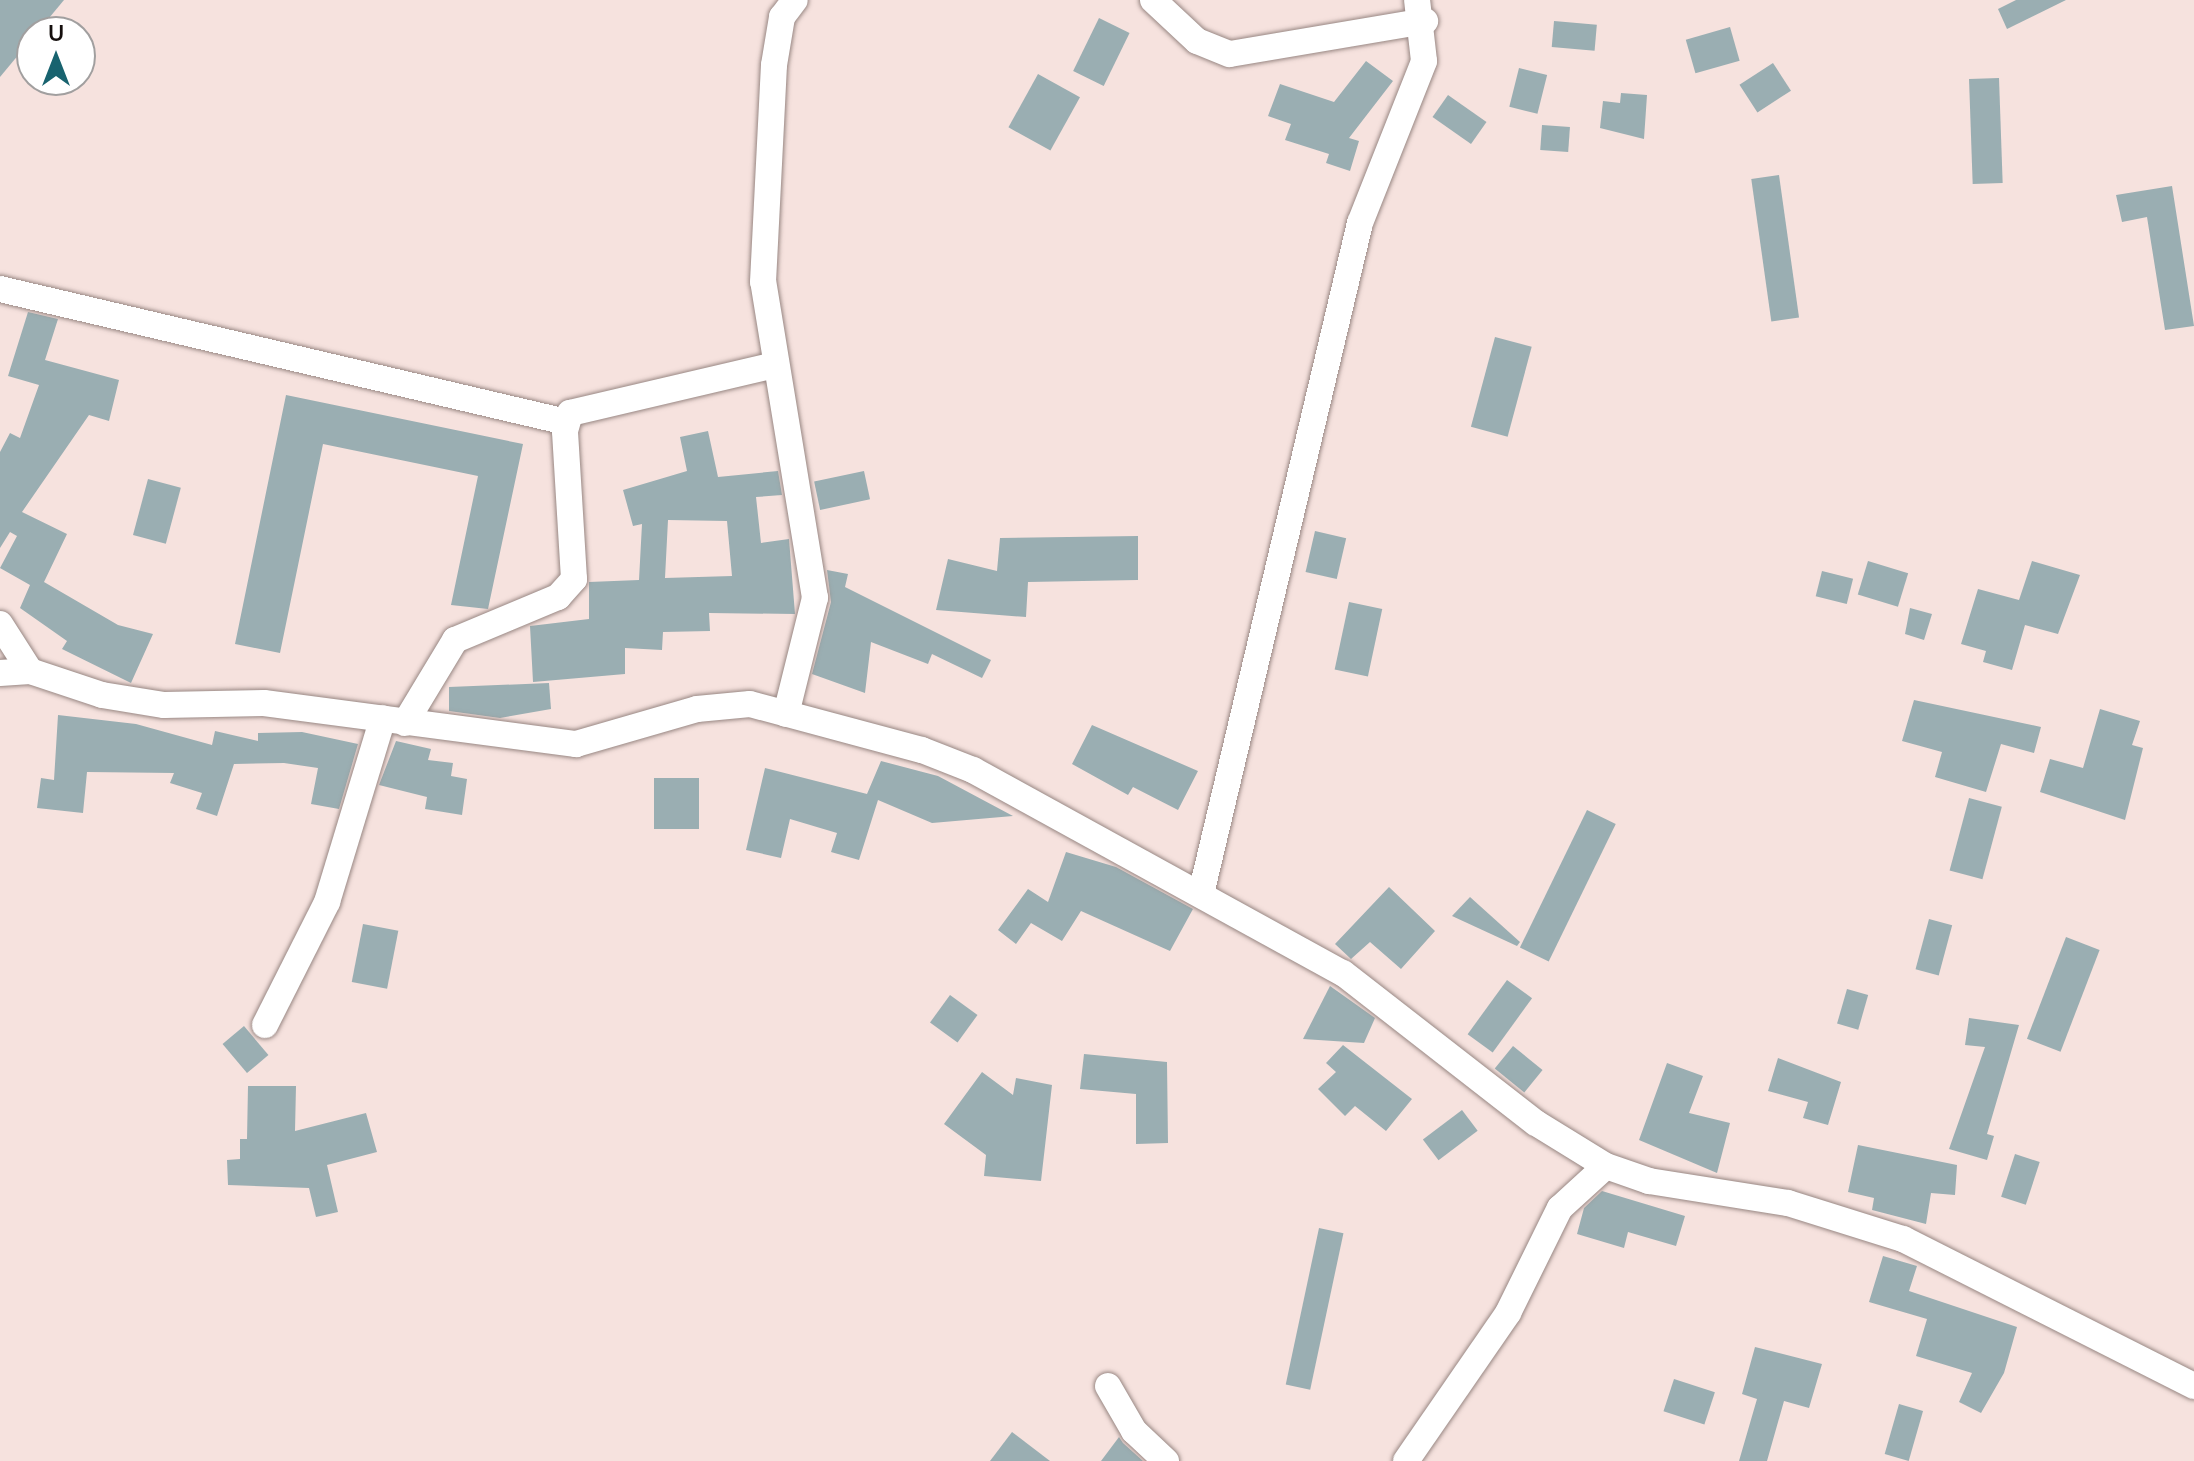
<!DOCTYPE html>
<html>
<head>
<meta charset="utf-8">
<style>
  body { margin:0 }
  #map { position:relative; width:2194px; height:1461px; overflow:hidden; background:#f6e2de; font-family:"Nunito Sans",sans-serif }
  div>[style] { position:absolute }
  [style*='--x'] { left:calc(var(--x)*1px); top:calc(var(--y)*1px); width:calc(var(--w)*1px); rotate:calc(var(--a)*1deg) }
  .building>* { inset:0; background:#9aaeb2; transform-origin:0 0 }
  .roads { filter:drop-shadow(0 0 2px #988783) drop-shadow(0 0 2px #988783) }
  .street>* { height:26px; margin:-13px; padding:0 13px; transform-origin:13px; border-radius:13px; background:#fff }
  span { translate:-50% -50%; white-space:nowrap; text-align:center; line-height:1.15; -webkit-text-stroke:6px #fff; paint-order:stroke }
  .north { position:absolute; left:16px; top:16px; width:80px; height:80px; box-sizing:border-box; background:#fff; border:2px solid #a19f9f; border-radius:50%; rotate:0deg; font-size:22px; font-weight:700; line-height:32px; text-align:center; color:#150f0e }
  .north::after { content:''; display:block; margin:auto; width:28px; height:36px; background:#18636f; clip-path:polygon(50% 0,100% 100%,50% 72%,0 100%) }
</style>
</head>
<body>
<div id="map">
  <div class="building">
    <i style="clip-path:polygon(0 0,64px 0,0 77px)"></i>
    <i style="clip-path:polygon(2016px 0,2066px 0,2007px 29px,1998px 9px)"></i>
    <i style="left:1099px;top:18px;width:34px;height:59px;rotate:26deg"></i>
    <i style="left:1554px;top:21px;width:43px;height:26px;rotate:5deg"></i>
    <i style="left:1730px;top:27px;width:35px;height:46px;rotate:74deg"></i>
    <i style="clip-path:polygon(1366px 61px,1393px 81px,1349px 138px,1359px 141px,1350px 171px,1326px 163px,1329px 154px,1285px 140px,1291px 124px,1268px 116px,1280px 84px,1334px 102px)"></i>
    <i style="left:1773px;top:63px;width:33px;height:40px;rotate:57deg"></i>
    <i style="left:1519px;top:68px;width:29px;height:40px;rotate:14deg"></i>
    <i style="left:1038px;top:74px;width:48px;height:61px;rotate:29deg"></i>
    <i style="left:1999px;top:78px;width:105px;height:30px;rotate:88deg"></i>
    <i style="clip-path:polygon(1621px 93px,1647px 95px,1644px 139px,1600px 128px,1603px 101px,1620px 103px)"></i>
    <i style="left:1448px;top:95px;width:47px;height:27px;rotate:35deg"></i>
    <i style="left:1542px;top:125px;width:28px;height:25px;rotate:4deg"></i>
    <i style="left:1779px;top:175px;width:144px;height:28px;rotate:82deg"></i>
    <i style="clip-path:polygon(2172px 186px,2194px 326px,2165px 330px,2147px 217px,2122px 222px,2116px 195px)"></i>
    <i style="clip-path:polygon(28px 312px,58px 319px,45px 360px,119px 380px,109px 421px,89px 415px,22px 512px,67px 534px,44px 582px,118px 625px,153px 634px,131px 683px,62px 649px,67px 641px,20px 608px,30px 585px,0 568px,17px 536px,10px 532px,0 548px,0 452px,10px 433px,20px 438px,39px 385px,8px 376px)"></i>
    <i style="left:1495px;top:337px;width:38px;height:93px;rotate:15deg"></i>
    <i style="clip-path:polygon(286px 395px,523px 444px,488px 609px,451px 605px,478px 476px,323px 444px,280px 653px,235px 644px)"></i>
    <i style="clip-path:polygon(evenodd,708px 431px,718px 477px,778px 471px,782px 495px,756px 497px,761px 543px,789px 539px,795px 614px,709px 613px,710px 631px,663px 632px,662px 650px,625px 648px,625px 674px,533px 682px,530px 626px,589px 619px,589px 582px,639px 580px,642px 524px,633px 526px,623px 490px,687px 471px,680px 437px,708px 431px,668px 520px,727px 521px,732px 576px,665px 578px,668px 520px)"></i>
    <i style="left:864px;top:471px;width:29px;height:51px;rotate:78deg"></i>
    <i style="left:148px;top:479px;width:34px;height:58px;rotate:15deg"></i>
    <i style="left:1315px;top:531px;width:32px;height:42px;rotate:13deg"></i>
    <i style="clip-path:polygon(1138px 536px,1138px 580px,1028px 582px,1026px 617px,936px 610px,948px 559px,997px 571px,1000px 538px)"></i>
    <i style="left:1868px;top:561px;width:42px;height:35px;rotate:17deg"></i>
    <i style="clip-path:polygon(2032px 561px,2080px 575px,2058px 634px,2025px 625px,2012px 670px,1983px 662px,1986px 651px,1961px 644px,1978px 589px,2019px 600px)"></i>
    <i style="clip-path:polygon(827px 570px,848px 574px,845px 587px,991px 660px,982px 678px,932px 654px,928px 664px,871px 642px,865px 693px,812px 674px,831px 602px)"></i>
    <i style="left:1822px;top:571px;width:32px;height:26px;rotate:14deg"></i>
    <i style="left:1349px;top:602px;width:34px;height:69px;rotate:12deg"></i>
    <i style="clip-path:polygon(1910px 608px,1932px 614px,1924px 640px,1905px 634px)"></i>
    <i style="clip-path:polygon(549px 683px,551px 709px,500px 718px,449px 711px,449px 687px)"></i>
    <i style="clip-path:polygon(1914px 700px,2041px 727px,2034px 753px,2001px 744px,1986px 792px,1935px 777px,1942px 752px,1902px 741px)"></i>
    <i style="clip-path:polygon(2100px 709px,2140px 721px,2132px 745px,2143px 748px,2125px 820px,2040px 792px,2050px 759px,2083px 768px)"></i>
    <i style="clip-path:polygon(58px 715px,136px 724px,212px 745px,215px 731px,258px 741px,258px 733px,302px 732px,358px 744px,339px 809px,311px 804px,318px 768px,284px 763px,234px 764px,217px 816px,196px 809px,202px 793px,170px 783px,174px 773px,87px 772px,83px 813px,37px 808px,41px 778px,54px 780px)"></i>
    <i style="clip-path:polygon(1092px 725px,1198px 771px,1178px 810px,1133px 787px,1128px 795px,1072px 764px)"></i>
    <i style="clip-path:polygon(396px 741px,431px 749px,428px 760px,453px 763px,451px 776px,467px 779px,462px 815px,425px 809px,427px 797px,379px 785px)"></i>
    <i style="clip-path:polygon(881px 761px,938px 776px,1013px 816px,932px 823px,878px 800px,859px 860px,831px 852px,837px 833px,790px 819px,781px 858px,746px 850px,765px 768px,867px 794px)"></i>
    <i style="left:654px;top:778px;width:45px;height:51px"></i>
    <i style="left:1969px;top:798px;width:34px;height:75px;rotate:15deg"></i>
    <i style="left:1587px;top:810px;width:32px;height:153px;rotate:26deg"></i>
    <i style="clip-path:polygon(1066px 852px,1116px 867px,1193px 909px,1170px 951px,1081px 911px,1062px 941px,1031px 923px,1016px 944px,998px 930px,1028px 889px,1048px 902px)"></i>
    <i style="clip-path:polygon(1389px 887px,1435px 931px,1401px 969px,1370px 942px,1351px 959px,1335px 944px)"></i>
    <i style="clip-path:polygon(1470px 897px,1520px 942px,1517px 946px,1452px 916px)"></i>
    <i style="left:1929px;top:919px;width:24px;height:52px;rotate:15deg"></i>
    <i style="left:363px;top:924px;width:36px;height:59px;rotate:11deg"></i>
    <i style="left:2066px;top:937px;width:36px;height:109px;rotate:21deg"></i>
    <i style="left:1507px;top:980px;width:31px;height:67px;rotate:36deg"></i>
    <i style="clip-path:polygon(1330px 986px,1375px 1018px,1364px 1043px,1303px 1039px)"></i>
    <i style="left:1847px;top:989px;width:22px;height:36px;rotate:16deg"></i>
    <i style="left:950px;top:995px;width:34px;height:34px;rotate:36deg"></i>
    <i style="clip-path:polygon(1969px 1018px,2019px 1025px,1987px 1134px,1994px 1136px,1987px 1160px,1949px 1149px,1985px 1047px,1965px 1045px)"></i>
    <i style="left:244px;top:1026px;width:38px;height:28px;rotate:50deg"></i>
    <i style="clip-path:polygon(1343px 1045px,1412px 1099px,1386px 1131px,1355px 1106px,1345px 1116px,1318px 1089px,1336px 1072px,1326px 1063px)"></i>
    <i style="left:1513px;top:1046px;width:38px;height:29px;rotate:39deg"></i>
    <i style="clip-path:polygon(1084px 1054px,1167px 1062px,1168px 1143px,1136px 1144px,1136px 1094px,1080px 1089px)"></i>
    <i style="clip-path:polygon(1778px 1058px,1841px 1082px,1828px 1125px,1803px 1118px,1808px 1102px,1768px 1091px)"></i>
    <i style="clip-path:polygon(1667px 1063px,1703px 1076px,1689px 1113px,1730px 1123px,1717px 1173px,1639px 1140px)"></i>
    <i style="clip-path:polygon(982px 1072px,1013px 1095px,1016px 1078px,1052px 1085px,1041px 1181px,984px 1176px,986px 1155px,944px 1124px)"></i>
    <i style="clip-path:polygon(248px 1086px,296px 1086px,295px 1131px,366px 1113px,377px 1152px,327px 1165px,338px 1212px,316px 1217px,309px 1188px,228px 1185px,227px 1160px,240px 1159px,240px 1139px,247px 1139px)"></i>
    <i style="left:1462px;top:1110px;width:26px;height:49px;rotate:53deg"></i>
    <i style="clip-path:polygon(1858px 1145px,1957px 1165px,1955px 1195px,1931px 1193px,1926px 1224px,1872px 1210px,1874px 1198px,1848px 1192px)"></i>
    <i style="left:2015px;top:1154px;width:26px;height:45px;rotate:18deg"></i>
    <i style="clip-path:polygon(1602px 1191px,1685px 1216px,1676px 1246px,1628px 1232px,1624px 1248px,1577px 1234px,1584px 1208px)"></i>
    <i style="left:1319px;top:1228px;width:25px;height:160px;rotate:12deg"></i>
    <i style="clip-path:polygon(1883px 1256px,1917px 1266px,1909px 1291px,2017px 1327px,2004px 1373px,1981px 1413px,1959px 1402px,1972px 1373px,1916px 1356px,1927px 1319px,1869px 1302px)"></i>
    <i style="clip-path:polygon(1755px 1347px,1822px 1364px,1809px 1408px,1784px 1401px,1767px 1461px,1739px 1461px,1757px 1399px,1742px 1394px)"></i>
    <i style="left:1674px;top:1379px;width:43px;height:34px;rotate:18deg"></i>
    <i style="left:1899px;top:1404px;width:25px;height:52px;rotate:16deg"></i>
    <i style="clip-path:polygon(1012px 1432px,1050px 1461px,990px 1461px)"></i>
    <i style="clip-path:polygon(1119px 1437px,1123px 1443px,1143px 1461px,1101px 1461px)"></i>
  </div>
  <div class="roads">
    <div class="street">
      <i style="--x:1153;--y:0;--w:60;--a:43"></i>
      <i style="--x:1197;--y:41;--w:35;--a:22"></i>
      <i style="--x:1230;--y:54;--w:198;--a:-9.6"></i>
      <i style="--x:0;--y:289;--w:581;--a:13.22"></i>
      <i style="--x:0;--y:624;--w:56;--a:57.4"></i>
      <i style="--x:0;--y:673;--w:30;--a:-4"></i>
      <i style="--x:30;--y:671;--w:76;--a:18.4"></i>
      <i style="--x:102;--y:695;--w:63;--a:9.2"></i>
      <i style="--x:164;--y:705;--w:100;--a:-1.1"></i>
      <i style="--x:264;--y:703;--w:315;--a:7.5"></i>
      <i style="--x:576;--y:744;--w:126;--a:-16.1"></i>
      <i style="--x:697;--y:709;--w:53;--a:-5.4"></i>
      <i style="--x:750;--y:704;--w:178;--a:15"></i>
      <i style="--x:922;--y:750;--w:55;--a:21.4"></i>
      <i style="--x:973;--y:770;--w:422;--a:28.8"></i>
      <i style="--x:1343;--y:973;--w:244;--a:37.9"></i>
      <i style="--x:1536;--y:1123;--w:82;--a:31.6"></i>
      <i style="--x:1606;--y:1166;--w:46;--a:19.2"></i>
      <i style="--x:1649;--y:1181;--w:141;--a:9"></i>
      <i style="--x:1788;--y:1203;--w:121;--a:17.4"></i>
      <i style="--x:1903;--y:1239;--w:326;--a:26.8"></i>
      <i style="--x:786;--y:714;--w:120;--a:-76"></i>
      <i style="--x:815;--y:598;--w:320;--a:-99.3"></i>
      <i style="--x:763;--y:282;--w:217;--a:-87.1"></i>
      <i style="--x:774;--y:65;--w:49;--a:-80.5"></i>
      <i style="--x:782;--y:17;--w:21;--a:-53"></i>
      <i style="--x:405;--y:723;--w:97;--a:-58.9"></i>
      <i style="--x:455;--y:640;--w:112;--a:-22.7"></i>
      <i style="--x:558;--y:597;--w:24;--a:-48"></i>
      <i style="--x:574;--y:579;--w:148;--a:-93.5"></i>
      <i style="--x:565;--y:431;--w:19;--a:-74"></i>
      <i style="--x:570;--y:413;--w:210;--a:-13.2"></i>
      <i style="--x:1201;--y:894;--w:690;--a:-76.67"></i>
      <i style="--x:1360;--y:223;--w:174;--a:-68.4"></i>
      <i style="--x:1424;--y:61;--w:61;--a:-96.5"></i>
      <i style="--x:265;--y:1025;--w:138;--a:-63.2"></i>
      <i style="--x:327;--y:902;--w:192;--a:-73.1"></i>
      <i style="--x:1108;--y:1386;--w:52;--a:60"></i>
      <i style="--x:1134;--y:1431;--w:44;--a:43.2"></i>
      <i style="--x:1406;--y:1461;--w:180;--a:-55.4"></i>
      <i style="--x:1508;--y:1313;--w:117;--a:-63.7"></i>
      <i style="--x:1560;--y:1208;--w:62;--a:-42.4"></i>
    </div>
  </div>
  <div class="north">U</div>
</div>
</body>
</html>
